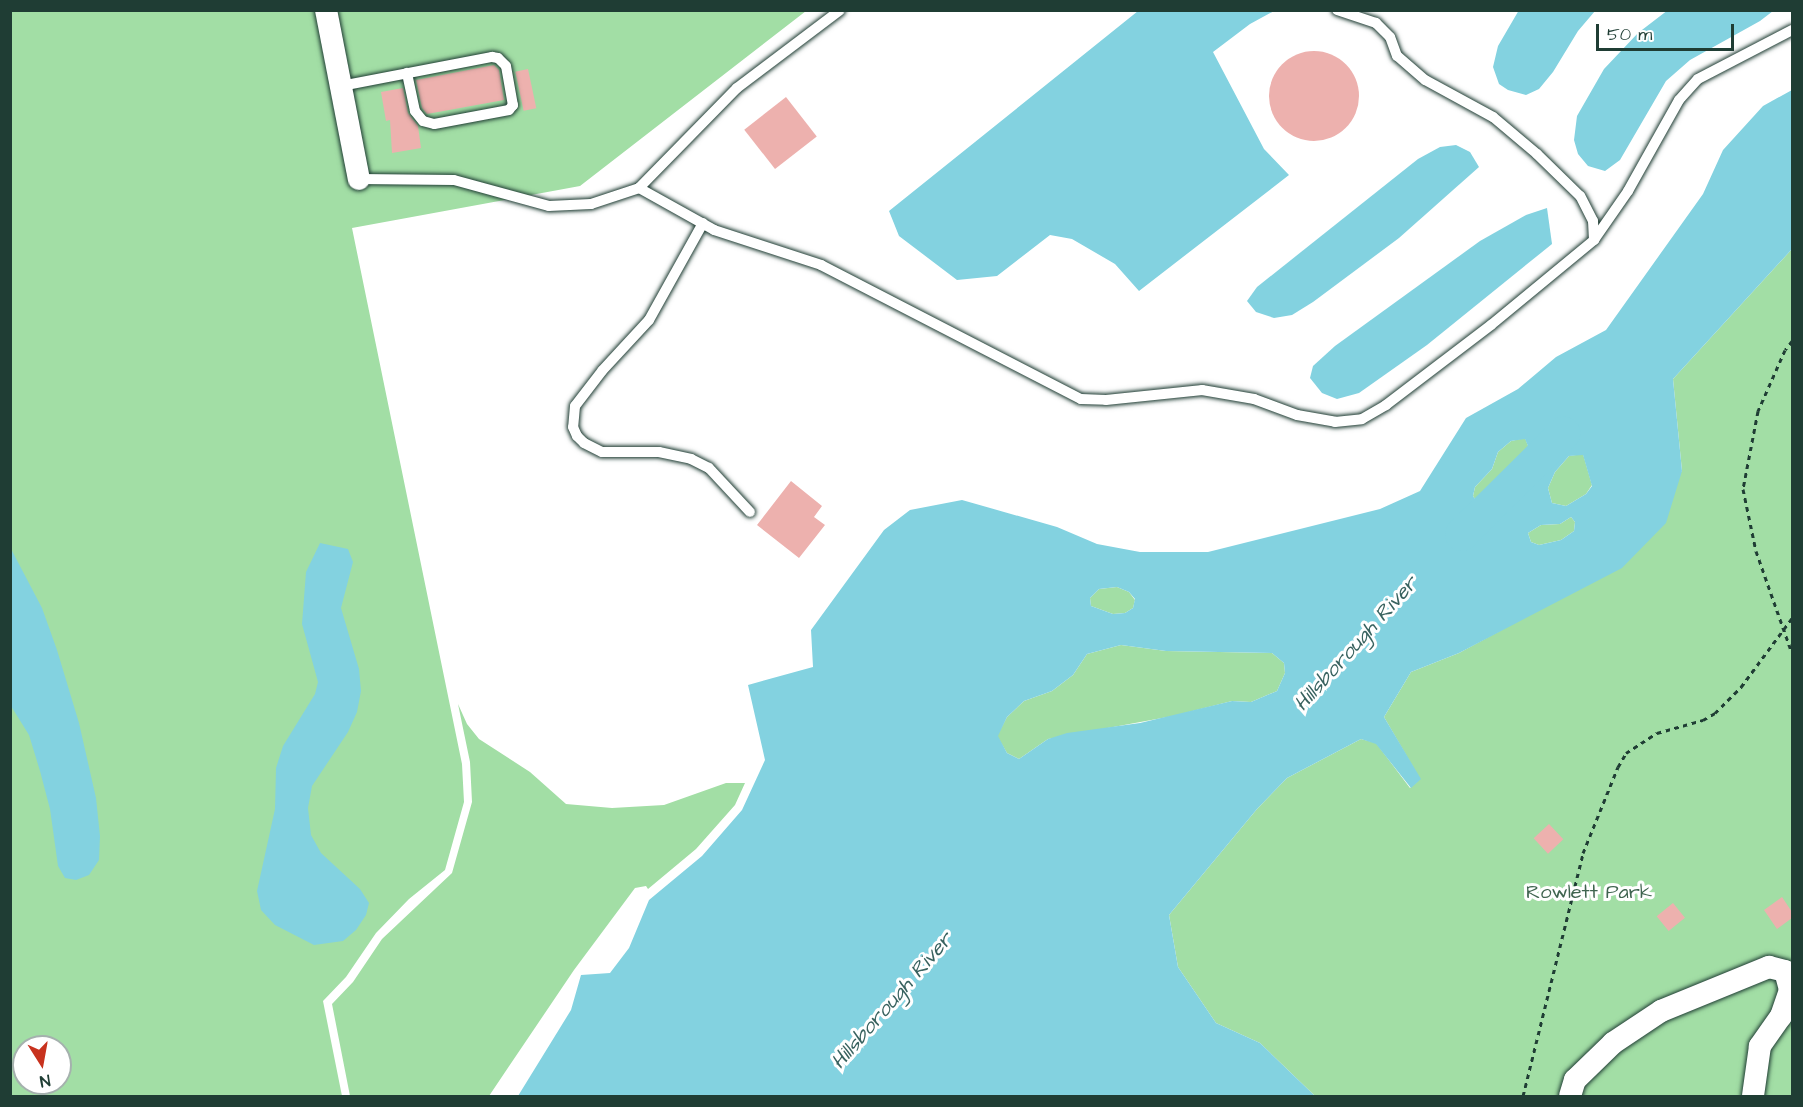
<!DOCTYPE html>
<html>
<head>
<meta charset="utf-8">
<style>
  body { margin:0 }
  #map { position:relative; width:1803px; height:1107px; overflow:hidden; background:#fff; font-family:"Architects Daughter",sans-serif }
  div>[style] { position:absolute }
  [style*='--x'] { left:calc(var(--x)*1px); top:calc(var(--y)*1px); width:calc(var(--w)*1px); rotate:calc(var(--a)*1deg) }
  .green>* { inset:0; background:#a2dea5 }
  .water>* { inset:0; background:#83d2e0 }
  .river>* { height:33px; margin:-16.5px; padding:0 16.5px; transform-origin:16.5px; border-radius:16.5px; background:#83d2e0 }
  .building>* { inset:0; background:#edb1ae; transform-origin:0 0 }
  .round { border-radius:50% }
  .path>* { height:3px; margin-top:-1.5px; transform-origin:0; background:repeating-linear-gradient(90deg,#1f3d34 0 4.5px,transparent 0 9px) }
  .roads { filter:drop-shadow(0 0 2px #1f3d34) drop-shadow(0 0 2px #1f3d34) }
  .lane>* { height:10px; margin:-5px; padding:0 5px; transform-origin:5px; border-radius:5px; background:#fff }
  .street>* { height:22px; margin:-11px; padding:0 11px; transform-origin:11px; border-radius:11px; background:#fff }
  span { translate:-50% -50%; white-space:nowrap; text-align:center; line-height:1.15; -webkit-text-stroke:6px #fff; paint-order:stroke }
  .park-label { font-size:20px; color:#406550 }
  .water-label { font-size:21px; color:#38625f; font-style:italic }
  .frame { position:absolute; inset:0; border:12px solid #1f3d34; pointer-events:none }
  .north { position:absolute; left:12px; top:1035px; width:60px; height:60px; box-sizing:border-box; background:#fff; border:2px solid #a5b1ae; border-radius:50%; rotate:169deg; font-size:16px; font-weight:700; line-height:24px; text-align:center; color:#1f3d34 }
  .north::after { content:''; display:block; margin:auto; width:21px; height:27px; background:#c8321e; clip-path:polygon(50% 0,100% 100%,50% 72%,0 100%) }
  .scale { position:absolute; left:1596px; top:24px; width:138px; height:27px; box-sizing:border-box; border:3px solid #1f3d34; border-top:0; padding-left:8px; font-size:18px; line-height:21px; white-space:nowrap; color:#1f3d34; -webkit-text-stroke:4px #fff; paint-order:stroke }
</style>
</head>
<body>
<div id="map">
  <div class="green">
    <i style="clip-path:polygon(evenodd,10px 11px,806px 11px,580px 186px,352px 228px,462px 764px,464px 802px,445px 870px,409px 899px,376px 933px,346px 977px,323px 1001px,342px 1096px,11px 1096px,10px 11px,24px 1047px,60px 1047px,60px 1083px,24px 1083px,24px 1047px)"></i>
    <i style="clip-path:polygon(1792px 249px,1792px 1096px,1315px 1096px,1260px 1043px,1216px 1023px,1178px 967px,1169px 915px,1257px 809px,1287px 778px,1361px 739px,1376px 743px,1410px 788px,1420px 779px,1384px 717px,1411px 672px,1459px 653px,1529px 615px,1682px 471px,1673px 379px)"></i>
    <i style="clip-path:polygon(1525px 438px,1530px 451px,1531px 465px,1521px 482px,1510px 494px,1493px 502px,1479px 505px,1473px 496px,1475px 487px,1492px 469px,1498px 452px,1511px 441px)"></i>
    <i style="clip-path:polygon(1583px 454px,1592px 485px,1586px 494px,1566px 506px,1552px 503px,1548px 488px,1555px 472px,1569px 456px)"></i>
    <i style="clip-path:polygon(1571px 517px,1575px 522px,1574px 531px,1561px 540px,1539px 545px,1531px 542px,1528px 533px,1541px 525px,1560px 524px)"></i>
    <i style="clip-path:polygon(1117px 587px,1129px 592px,1135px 600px,1133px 608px,1125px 613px,1113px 614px,1091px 606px,1090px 598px,1099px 589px)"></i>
    <i style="clip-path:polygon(1121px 645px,1166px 651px,1272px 653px,1284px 663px,1285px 673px,1277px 691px,1251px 702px,1232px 701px,1173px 716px,1048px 739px,1019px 759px,1007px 753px,997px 736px,1007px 717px,1024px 701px,1052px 691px,1073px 675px,1087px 654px)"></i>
    <i style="clip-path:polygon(458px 704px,467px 724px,479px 739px,530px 772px,566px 804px,612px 808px,664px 805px,726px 783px,745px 783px,735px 805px,696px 849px,648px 889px,646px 886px,635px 888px,574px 970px,489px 1096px,350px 1096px,332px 1004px,353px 982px,382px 939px,452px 873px,472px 802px,470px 762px)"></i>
  </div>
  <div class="water">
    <i style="clip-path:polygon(1519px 10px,1595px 11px,1578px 31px,1553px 72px,1539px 89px,1526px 95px,1508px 90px,1499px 84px,1493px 67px,1498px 46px)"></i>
    <i style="clip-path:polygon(1668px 10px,1773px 11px,1760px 21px,1690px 60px,1666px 81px,1620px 160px,1605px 171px,1588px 166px,1578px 154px,1574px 140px,1577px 116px,1604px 69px,1638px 33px)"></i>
    <i style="clip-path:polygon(1138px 11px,1274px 11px,1250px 24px,1213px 52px,1264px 149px,1289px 175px,1139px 291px,1115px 264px,1072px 239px,1050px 235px,997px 276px,957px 280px,899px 236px,889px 211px)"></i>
    <i style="clip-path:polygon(evenodd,1792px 90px,1792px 249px,1673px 379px,1682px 471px,1666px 523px,1622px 568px,1459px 653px,1411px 672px,1384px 717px,1421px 779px,1411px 788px,1376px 744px,1361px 739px,1287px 778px,1257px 809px,1169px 915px,1178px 967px,1216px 1023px,1260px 1043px,1315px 1096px,518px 1096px,571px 1010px,581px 975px,610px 973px,629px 948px,649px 900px,702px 856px,742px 810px,765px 760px,748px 685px,813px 667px,811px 630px,884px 530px,910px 510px,962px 500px,1057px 527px,1097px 544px,1140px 552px,1208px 552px,1380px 509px,1420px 491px,1466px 418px,1518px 389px,1556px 357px,1606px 330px,1703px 194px,1723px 150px,1763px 106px,1792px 90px,1525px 439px,1530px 451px,1531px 465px,1521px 482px,1510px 494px,1493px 502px,1479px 505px,1473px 496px,1475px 487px,1492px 469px,1498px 452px,1511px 441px,1525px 439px,1792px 90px,1583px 455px,1592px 486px,1586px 494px,1566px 506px,1552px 503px,1548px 488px,1555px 472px,1569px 456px,1583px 455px,1792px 90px,1571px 517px,1575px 522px,1574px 531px,1561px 540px,1539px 545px,1531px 542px,1528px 533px,1541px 525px,1560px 524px,1571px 517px,1792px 90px,1117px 587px,1129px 592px,1135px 599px,1133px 608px,1125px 613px,1113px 614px,1091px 606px,1090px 598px,1099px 589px,1117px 587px,1792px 90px,1121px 645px,1166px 651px,1272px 653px,1284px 663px,1285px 673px,1277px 691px,1251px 702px,1232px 701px,1140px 723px,1067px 733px,1048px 739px,1019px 759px,1007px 753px,998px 736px,1007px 717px,1024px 701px,1052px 691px,1073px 675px,1087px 654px,1121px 645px)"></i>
    <i style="clip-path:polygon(1456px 145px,1470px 152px,1479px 167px,1399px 238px,1313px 302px,1292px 315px,1274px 318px,1256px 312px,1247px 301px,1257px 287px,1418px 159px,1440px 147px)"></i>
    <i style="clip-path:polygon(1547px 208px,1552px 244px,1427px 345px,1359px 393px,1337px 399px,1322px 393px,1310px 378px,1313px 366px,1335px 346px,1480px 241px,1526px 215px)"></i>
    <i style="clip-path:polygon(320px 543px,348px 549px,353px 562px,341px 608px,359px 669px,361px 691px,357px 712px,348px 732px,312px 786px,308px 808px,311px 835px,321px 853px,360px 889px,369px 903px,366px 915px,356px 930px,343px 941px,314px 945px,275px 925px,261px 910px,257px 891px,275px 809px,276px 768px,283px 746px,315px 694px,318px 682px,302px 624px,306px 572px)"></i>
    <i style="clip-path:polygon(10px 547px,42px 608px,57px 650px,79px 723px,96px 798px,100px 836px,99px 860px,89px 875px,76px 880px,65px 878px,58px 866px,50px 809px,40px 771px,29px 735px,11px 706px)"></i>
  </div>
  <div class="river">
    <i style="--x:1461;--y:534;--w:144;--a:-44.7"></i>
  </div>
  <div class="building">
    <i class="round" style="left:1269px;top:51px;width:90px;height:90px"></i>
    <i style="clip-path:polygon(494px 65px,499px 70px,504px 100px,427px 114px,422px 108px,416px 80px)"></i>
    <i style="left:528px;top:69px;width:40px;height:13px;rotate:78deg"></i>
    <i style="clip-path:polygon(403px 88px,408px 113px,418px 126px,421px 148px,392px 153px,390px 120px,386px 121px,381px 92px)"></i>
    <i style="left:786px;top:97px;width:50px;height:53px;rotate:52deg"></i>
    <i style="clip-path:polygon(791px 481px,822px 506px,814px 517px,825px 525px,799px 558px,757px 525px)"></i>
    <i style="left:1549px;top:824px;width:21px;height:21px;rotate:47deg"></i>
    <i style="clip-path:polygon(1782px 897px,1792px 912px,1792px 918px,1777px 929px,1764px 910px)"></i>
    <i style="left:1673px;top:903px;width:19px;height:21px;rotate:51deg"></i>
  </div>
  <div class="path">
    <i style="--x:1792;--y:341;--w:11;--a:128"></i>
    <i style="--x:1785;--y:350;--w:67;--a:113.9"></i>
    <i style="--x:1758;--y:411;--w:79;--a:100.9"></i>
    <i style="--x:1743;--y:489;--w:63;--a:78.2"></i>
    <i style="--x:1756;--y:551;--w:108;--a:70.6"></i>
    <i style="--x:1523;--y:1096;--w:250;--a:-76.1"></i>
    <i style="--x:1583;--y:853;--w:93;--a:-67.9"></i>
    <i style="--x:1618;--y:767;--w:16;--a:-60"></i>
    <i style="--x:1626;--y:753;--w:37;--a:-33"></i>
    <i style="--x:1657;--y:733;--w:48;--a:-15.8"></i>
    <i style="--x:1703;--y:720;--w:14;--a:-30"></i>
    <i style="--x:1715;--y:713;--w:37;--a:-45"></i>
    <i style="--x:1741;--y:687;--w:86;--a:-53.5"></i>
  </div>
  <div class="roads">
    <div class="lane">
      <i style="--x:341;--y:86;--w:154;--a:-10.9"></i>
      <i style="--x:492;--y:57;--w:6;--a:9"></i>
      <i style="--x:498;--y:58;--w:11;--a:45"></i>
      <i style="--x:506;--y:66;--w:40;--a:80"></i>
      <i style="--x:513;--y:105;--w:6;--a:129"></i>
      <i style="--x:509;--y:110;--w:76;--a:169.4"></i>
      <i style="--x:434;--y:124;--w:11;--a:-165"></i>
      <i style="--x:423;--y:121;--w:13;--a:-129"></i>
      <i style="--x:415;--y:111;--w:39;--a:-102"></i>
      <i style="--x:359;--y:179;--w:95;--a:0.6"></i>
      <i style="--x:454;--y:180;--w:98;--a:15.3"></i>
      <i style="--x:549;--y:206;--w:42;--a:-2.7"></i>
      <i style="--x:591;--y:204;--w:51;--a:-18.4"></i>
      <i style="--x:639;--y:188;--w:140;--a:-45.6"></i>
      <i style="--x:737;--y:88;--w:129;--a:-37.1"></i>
      <i style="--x:639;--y:188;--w:86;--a:29.2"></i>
      <i style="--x:714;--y:230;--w:113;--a:18.1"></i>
      <i style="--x:821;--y:265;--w:292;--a:27.3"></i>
      <i style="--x:1081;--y:399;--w:25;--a:2"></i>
      <i style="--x:1106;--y:400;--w:97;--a:-5.9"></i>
      <i style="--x:1202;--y:390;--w:53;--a:9.8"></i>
      <i style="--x:1254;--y:399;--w:46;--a:20.4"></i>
      <i style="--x:1297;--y:415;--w:39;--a:10"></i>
      <i style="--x:1335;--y:422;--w:27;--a:-6"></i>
      <i style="--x:1362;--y:419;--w:28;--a:-30"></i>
      <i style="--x:1386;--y:405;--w:132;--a:-37.3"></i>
      <i style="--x:1491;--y:325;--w:134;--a:-39.5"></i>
      <i style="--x:1594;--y:240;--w:19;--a:-93"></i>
      <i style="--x:1593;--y:221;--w:28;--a:-117"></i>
      <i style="--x:1580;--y:196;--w:60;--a:-135.7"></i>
      <i style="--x:1537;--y:154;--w:57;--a:-139.9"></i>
      <i style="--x:1493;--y:117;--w:77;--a:-151.4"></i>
      <i style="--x:1425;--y:80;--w:37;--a:-139"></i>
      <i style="--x:1397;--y:56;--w:20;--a:-110"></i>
      <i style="--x:1390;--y:37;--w:20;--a:-135"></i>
      <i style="--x:1376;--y:23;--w:41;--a:-161.6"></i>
      <i style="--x:703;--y:223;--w:111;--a:119.1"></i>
      <i style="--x:649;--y:320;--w:69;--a:132.7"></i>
      <i style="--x:602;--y:371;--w:44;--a:127.6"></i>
      <i style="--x:575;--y:406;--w:21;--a:95"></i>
      <i style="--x:573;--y:427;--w:10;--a:66"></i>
      <i style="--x:577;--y:436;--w:10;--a:45"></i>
      <i style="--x:584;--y:443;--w:20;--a:27"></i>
      <i style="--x:602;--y:452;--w:57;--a:0"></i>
      <i style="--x:659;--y:452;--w:33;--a:12"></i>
      <i style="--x:691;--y:459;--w:20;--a:27"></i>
      <i style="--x:709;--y:468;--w:60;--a:47"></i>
      <i style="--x:1594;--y:240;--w:60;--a:-55.2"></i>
      <i style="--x:1628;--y:191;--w:104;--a:-60.7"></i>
      <i style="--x:1679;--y:100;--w:28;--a:-48"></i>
      <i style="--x:1698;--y:79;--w:106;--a:-27.5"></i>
    </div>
    <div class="street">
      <i style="--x:326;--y:10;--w:172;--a:79"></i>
      <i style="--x:1570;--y:1096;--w:17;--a:-73"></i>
      <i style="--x:1575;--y:1080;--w:53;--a:-44.2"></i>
      <i style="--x:1613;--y:1043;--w:58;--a:-33.7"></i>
      <i style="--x:1661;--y:1011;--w:117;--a:-22.2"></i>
      <i style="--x:1769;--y:967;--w:16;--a:14"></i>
      <i style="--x:1785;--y:971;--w:20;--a:75"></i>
      <i style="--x:1790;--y:990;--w:28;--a:109"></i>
      <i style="--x:1781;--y:1016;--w:37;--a:125"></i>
      <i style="--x:1760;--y:1046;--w:50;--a:98"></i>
    </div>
  </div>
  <div class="park-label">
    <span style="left:1589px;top:892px">Rowlett Park</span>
  </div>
  <div class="water-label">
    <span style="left:1356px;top:644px;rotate:-48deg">Hillsborough River</span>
    <span style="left:892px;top:1001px;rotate:-49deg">Hillsborough River</span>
  </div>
  <div class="frame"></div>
  <div class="north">N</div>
  <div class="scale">50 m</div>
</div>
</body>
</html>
